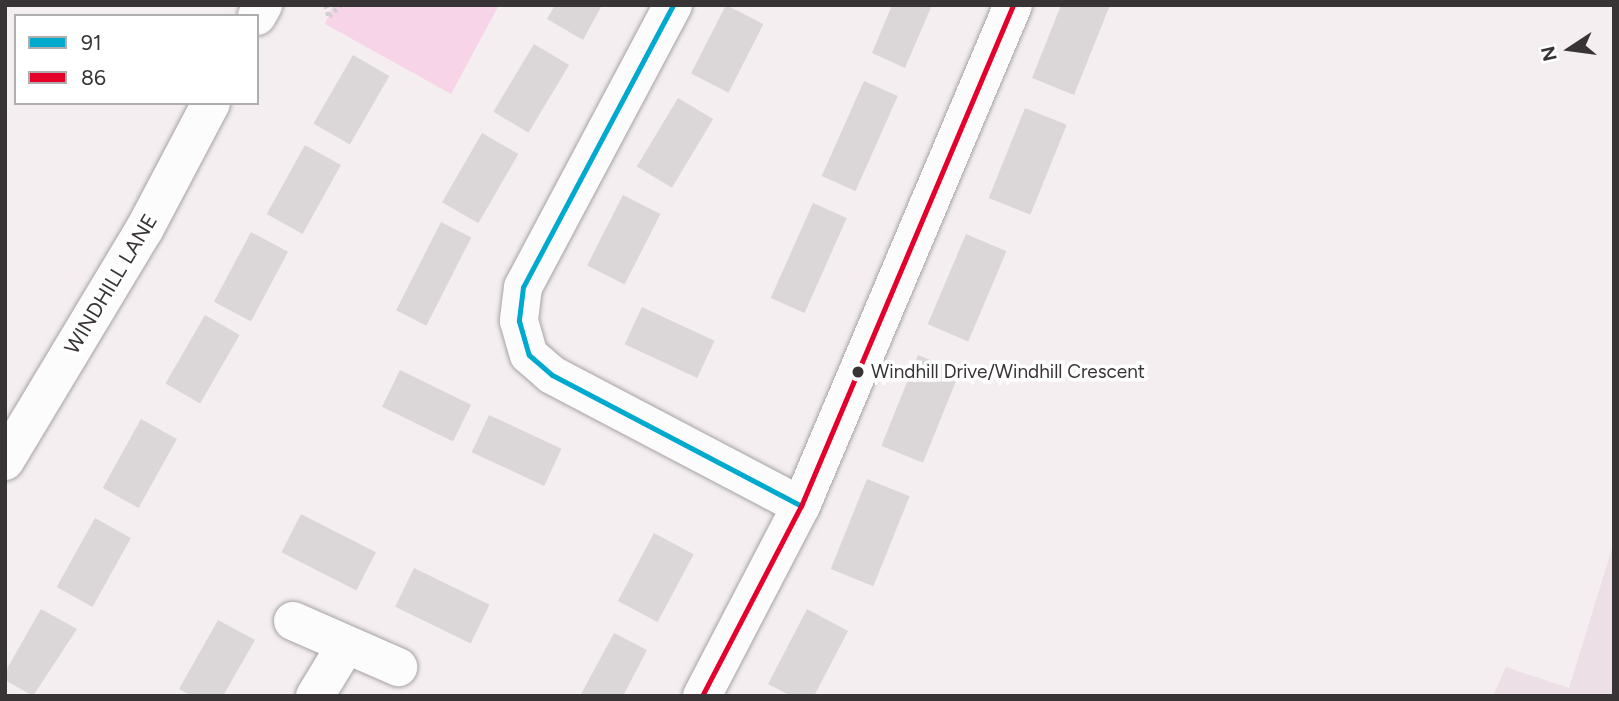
<!DOCTYPE html>
<html>
<head>
<meta charset="utf-8">
<style>
  body { margin:0 }
  #map { position:relative; width:1619px; height:701px; overflow:hidden; background:#f4eef1; font-family:Figtree,sans-serif }
  div>[style] { position:absolute }
  [style*='--x'] { left:calc(var(--x)*1px); top:calc(var(--y)*1px); width:calc(var(--w)*1px); rotate:calc(var(--a)*1deg) }
  .built>* { inset:0; background:#ecdfe6 }
  .green>* { inset:0; background:#f7d4e8 }
  .building>* { inset:0; background:#dbd7d9; transform-origin:0 0 }
  .path>* { height:4.5px; margin-top:-2.25px; transform-origin:0; background:repeating-linear-gradient(90deg,#d1cfd0 0 3.5px,transparent 0 7px) }
  .roads { filter:drop-shadow(0 0 2px #a7a2a5) drop-shadow(0 0 2px #a7a2a5) }
  .minor>* { height:38px; margin:-19px; padding:0 19px; transform-origin:19px; border-radius:19px; background:#fdfcfd }
  .tertiary>* { height:38px; margin:-19px; padding:0 19px; transform-origin:19px; border-radius:19px; background:#fdfcfd }
  .bus-1>* { height:5px; margin:-2.5px; padding:0 2.5px; transform-origin:2.5px; border-radius:2.5px; background:#00a9ce }
  .bus-2>* { height:5px; margin:-2.5px; padding:0 2.5px; transform-origin:2.5px; border-radius:2.5px; background:#e4002b }
  .dots>* { width:19px; height:19px; translate:-50% -50%; box-sizing:border-box; border:4px solid #fff; border-radius:50% }
  span { translate:-50% -50%; white-space:nowrap; text-align:center; line-height:1.15; -webkit-text-stroke:7px #fff; paint-order:stroke }
  .bus-label { font-size:19px; color:#383436 }
  .left { translate:0 -50%; text-align:left }
  .street-label { font-size:21px; color:#383436 }
  .frame { position:absolute; inset:0; border:7px solid #383436; pointer-events:none }
  .legend { position:absolute; left:14px; top:14px; width:245px; height:91px; box-sizing:border-box; background:#fff; border:2px solid #afaeaf; margin:0; padding:9px 12px; list-style:none; font-size:21px; color:#383436 }
  .legend li { display:flex; align-items:center; gap:14px; height:35px }
  .legend b { width:35px; border:2px solid #afaeaf }
  .north { position:absolute; left:1535px; top:14px; width:70px; height:70px; -webkit-text-stroke:5px #fff; paint-order:stroke; rotate:257deg; font-size:19px; font-weight:700; line-height:28px; text-align:center; color:#383436 }
  .north::after { content:''; display:block; margin:auto; width:24px; height:32px; background:#383436; clip-path:polygon(50% 0,100% 100%,50% 72%,0 100%) }
</style>
</head>
<body>
<div id="map">
  <div class="built">
    <i style="clip-path:polygon(1614px 542px,1614px 696px,1493px 696px,1506px 667px,1569px 688px)"></i>
  </div>
  <div class="green">
    <i style="clip-path:polygon(333px 5px,499px 5px,451px 94px,325px 24px)"></i>
  </div>
  <div class="building">
    <i style="clip-path:polygon(555px 5px,602px 5px,583px 40px,547px 19px)"></i>
    <i style="left:726px;top:5px;width:42px;height:77px;rotate:27deg"></i>
    <i style="clip-path:polygon(892px 5px,932px 5px,905px 68px,872px 53px)"></i>
    <i style="clip-path:polygon(1061px 5px,1110px 5px,1074px 95px,1032px 78px)"></i>
    <i style="left:534px;top:44px;width:41px;height:79px;rotate:31deg"></i>
    <i style="left:353px;top:55px;width:42px;height:79px;rotate:30deg"></i>
    <i style="left:864px;top:81px;width:37px;height:104px;rotate:24deg"></i>
    <i style="left:678px;top:98px;width:41px;height:80px;rotate:31deg"></i>
    <i style="left:1025px;top:108px;width:45px;height:97px;rotate:22deg"></i>
    <i style="left:482px;top:133px;width:42px;height:80px;rotate:30deg"></i>
    <i style="left:305px;top:145px;width:41px;height:79px;rotate:29deg"></i>
    <i style="left:623px;top:195px;width:42px;height:79px;rotate:27deg"></i>
    <i style="left:813px;top:203px;width:37px;height:104px;rotate:24deg"></i>
    <i style="left:441px;top:222px;width:34px;height:99px;rotate:27deg"></i>
    <i style="left:251px;top:232px;width:42px;height:79px;rotate:28deg"></i>
    <i style="left:966px;top:234px;width:44px;height:98px;rotate:23deg"></i>
    <i style="left:642px;top:307px;width:80px;height:41px;rotate:25deg"></i>
    <i style="left:205px;top:315px;width:40px;height:79px;rotate:30deg"></i>
    <i style="left:918px;top:355px;width:45px;height:98px;rotate:22deg"></i>
    <i style="left:400px;top:370px;width:79px;height:41px;rotate:26deg"></i>
    <i style="left:489px;top:415px;width:80px;height:41px;rotate:25deg"></i>
    <i style="left:141px;top:419px;width:41px;height:79px;rotate:29deg"></i>
    <i style="left:867px;top:479px;width:46px;height:97px;rotate:22deg"></i>
    <i style="left:301px;top:514px;width:84px;height:43px;rotate:27deg"></i>
    <i style="left:95px;top:518px;width:41px;height:79px;rotate:29deg"></i>
    <i style="left:654px;top:533px;width:45px;height:77px;rotate:28deg"></i>
    <i style="left:414px;top:568px;width:84px;height:43px;rotate:26deg"></i>
    <i style="clip-path:polygon(41px 609px,77px 629px,33px 696px,5px 680px,5px 672px)"></i>
    <i style="clip-path:polygon(807px 609px,848px 631px,814px 696px,791px 696px,768px 684px)"></i>
    <i style="clip-path:polygon(218px 620px,255px 640px,223px 696px,192px 696px,179px 689px)"></i>
    <i style="clip-path:polygon(614px 633px,647px 650px,623px 696px,580px 696px)"></i>
  </div>
  <div class="path">
    <i style="--x:326;--y:5;--w:11;--a:75"></i>
    <i style="--x:329;--y:16;--w:16;--a:-45"></i>
  </div>
  <div class="roads">
    <div class="minor">
      <i style="--x:673;--y:5;--w:319;--a:118"></i>
      <i style="--x:523;--y:287;--w:34;--a:97"></i>
      <i style="--x:519;--y:321;--w:35;--a:74"></i>
      <i style="--x:529;--y:355;--w:30;--a:41"></i>
      <i style="--x:552;--y:375;--w:281;--a:27.7"></i>
      <i style="--x:293;--y:621;--w:115;--a:23.7"></i>
      <i style="--x:315;--y:696;--w:60;--a:-58.7"></i>
      <i style="--x:702;--y:696;--w:214;--a:-62.5"></i>
      <i style="--x:801;--y:506;--w:544;--a:-67.06"></i>
    </div>
    <div class="tertiary">
      <i style="--x:257;--y:16;--w:13;--a:-61"></i>
      <i style="--x:5;--y:461;--w:270;--a:-59"></i>
      <i style="--x:144;--y:230;--w:144;--a:-62.2"></i>
    </div>
  </div>
  <div class="bus-1">
    <i style="--x:673;--y:5;--w:319;--a:118"></i>
    <i style="--x:523;--y:287;--w:34;--a:97"></i>
    <i style="--x:519;--y:321;--w:35;--a:74"></i>
    <i style="--x:529;--y:355;--w:30;--a:41"></i>
    <i style="--x:552;--y:375;--w:281;--a:27.7"></i>
  </div>
  <div class="bus-2">
    <i style="--x:702;--y:696;--w:214;--a:-62.5"></i>
    <i style="--x:801;--y:506;--w:544;--a:-67.06"></i>
  </div>
  <div class="dots">
    <i style="left:858px;top:372px;background:#383436"></i>
  </div>
  <div class="bus-label">
    <span class="left" style="left:871px;top:372px">Windhill Drive/Windhill Crescent</span>
  </div>
  <div class="street-label">
    <span style="left:111px;top:284px;rotate:-59deg">WINDHILL LANE</span>
  </div>
  <div class="frame"></div>
  <ul class="legend">
  <li><b style="height:9px;background:#00a9ce"></b>91</li>
  <li><b style="height:9px;background:#e4002b"></b>86</li>
  </ul>
  <div class="north">N</div>
</div>
</body>
</html>
